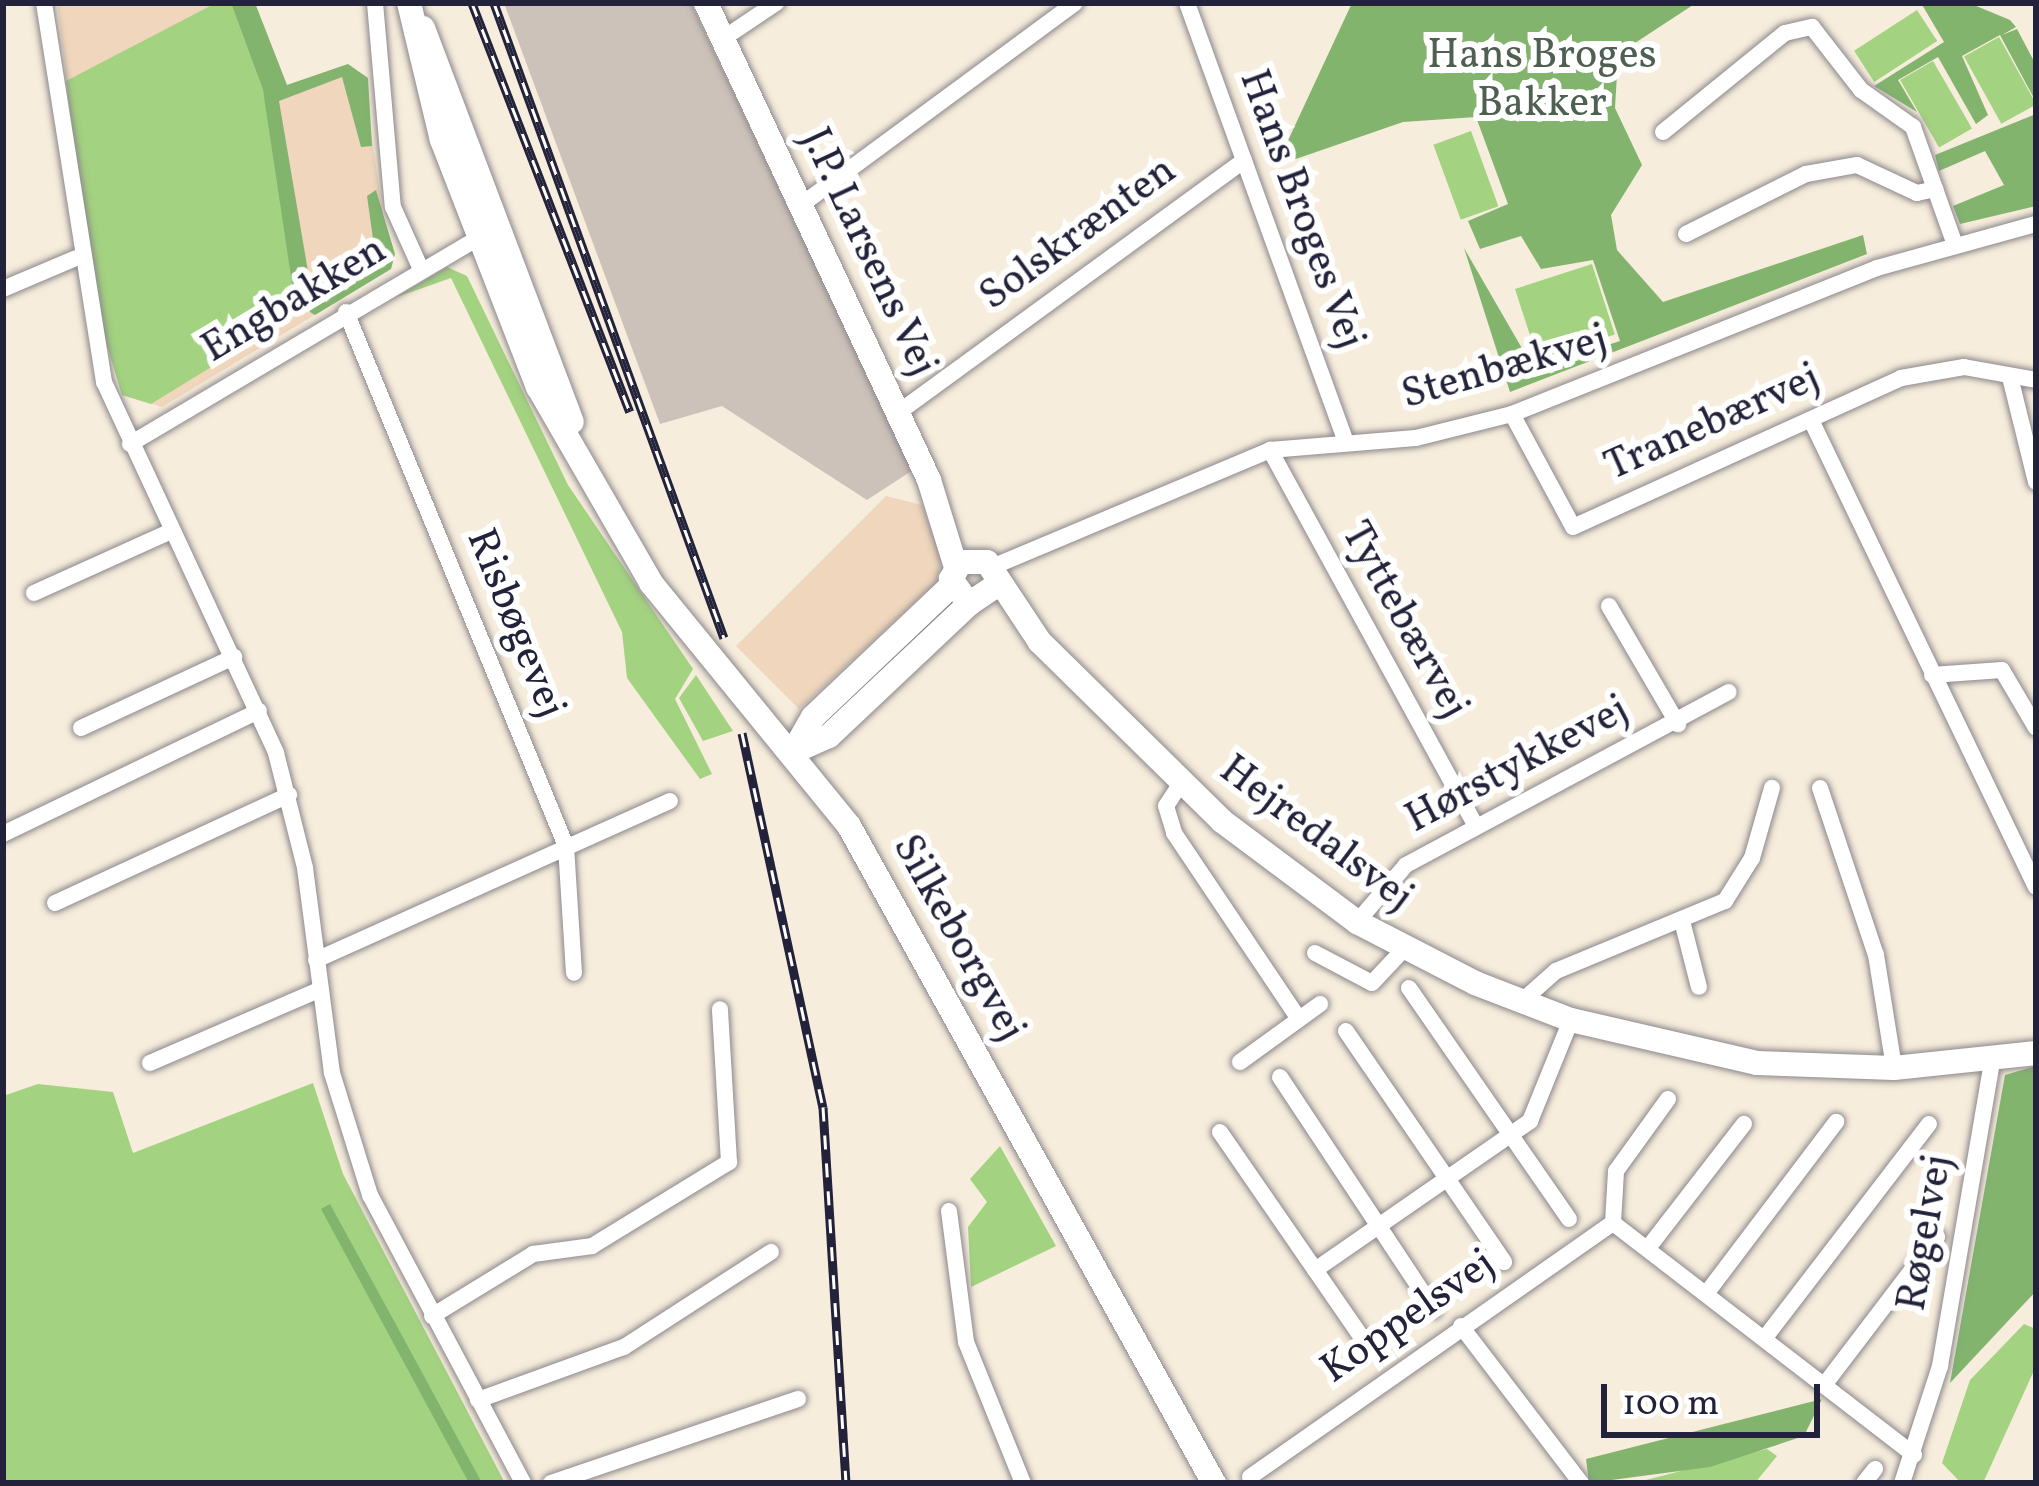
<!DOCTYPE html>
<html>
<head>
<meta charset="utf-8">
<style>
  body { margin:0 }
  #map { position:relative; width:2039px; height:1486px; overflow:hidden; background:#f7eddc; font-family:Vollkorn,serif }
  div>[style] { position:absolute }
  [style*='--x'] { left:calc(var(--x)*1px); top:calc(var(--y)*1px); width:calc(var(--w)*1px); rotate:calc(var(--a)*1deg) }
  .built>* { inset:0; background:#efd6bc }
  .industrial>* { inset:0; background:#cdc2b9 }
  .green>* { inset:0; background:#a3d280; transform-origin:0 0 }
  .forest>* { inset:0; background:#82b46e }
  .roads { filter:drop-shadow(0 0 3px #8c888c) drop-shadow(0 0 3px #8c888c) }
  .street>* { height:16px; margin:-8px; padding:0 8px; transform-origin:8px; border-radius:8px; background:#fff }
  .secondary>* { height:24px; margin:-12px; padding:0 12px; transform-origin:12px; border-radius:12px; background:#fff }
  .rail>* { height:9px; margin-top:-4.5px; transform-origin:0; background:repeating-linear-gradient(90deg,#fff 0 14px,#22223b 0 28px); box-sizing:border-box; border-block:3px solid #22223b }
  span { translate:-50% -50%; white-space:nowrap; text-align:center; line-height:1.15; -webkit-text-stroke:12px #fff; paint-order:stroke }
  .park-label { font-size:42px; color:#4f6053 }
  .street-label { font-size:42px; color:#22223b }
  .frame { position:absolute; inset:0; border:6px solid #22223b; pointer-events:none }
  .scale { position:absolute; left:1601px; top:1384px; width:219px; height:54px; box-sizing:border-box; border:6px solid #22223b; border-top:0; padding-left:15px; font-size:36px; line-height:42px; white-space:nowrap; color:#22223b; -webkit-text-stroke:9px #fff; paint-order:stroke }
</style>
</head>
<body>
<div id="map">
  <div class="built">
    <i style="clip-path:polygon(57px 3px,255px 3px,287px 85px,348px 64px,371px 132px,391px 269px,162px 407px,122px 395px,96px 309px)"></i>
    <i style="clip-path:polygon(886px 496px,922px 505px,942px 557px,936px 582px,799px 709px,736px 646px)"></i>
  </div>
  <div class="industrial">
    <i style="clip-path:polygon(504px 3px,691px 3px,913px 470px,867px 500px,722px 406px,660px 424px)"></i>
  </div>
  <div class="green">
    <i style="clip-path:polygon(216px 3px,231px 3px,263px 90px,304px 310px,151px 404px,122px 395px,96px 309px,66px 81px)"></i>
    <i style="left:1917px;top:10px;width:37px;height:75px;rotate:57deg"></i>
    <i style="left:1999px;top:37px;width:77px;height:40px;rotate:61deg"></i>
    <i style="left:1933px;top:61px;width:78px;height:38px;rotate:60deg"></i>
    <i style="left:1471px;top:131px;width:80px;height:40px;rotate:70deg"></i>
    <i style="left:1592px;top:264px;width:74px;height:81px;rotate:72deg"></i>
    <i style="clip-path:polygon(447px 267px,467px 276px,568px 485px,693px 669px,675px 699px,712px 774px,700px 779px,627px 678px,622px 632px,451px 278px,394px 298px)"></i>
    <i style="clip-path:polygon(696px 675px,733px 731px,703px 741px,679px 698px)"></i>
    <i style="clip-path:polygon(313px 1083px,343px 1174px,505px 1483px,3px 1483px,3px 1096px,38px 1084px,113px 1092px,133px 1153px)"></i>
    <i style="clip-path:polygon(1000px 1146px,1056px 1246px,971px 1287px,968px 1227px,987px 1202px,970px 1179px)"></i>
    <i style="clip-path:polygon(2024px 1324px,2036px 1329px,2036px 1366px,1983px 1483px,1961px 1483px,1942px 1463px,1970px 1380px)"></i>
    <i style="clip-path:polygon(1767px 1449px,1777px 1456px,1755px 1483px,1634px 1483px)"></i>
  </div>
  <div class="forest">
    <i style="clip-path:polygon(231px 3px,255px 3px,287px 85px,348px 64px,368px 78px,372px 146px,361px 147px,342px 77px,279px 101px,310px 283px,330px 292px,377px 267px,367px 196px,376px 190px,395px 254px,391px 269px,315px 315px,295px 303px,263px 90px)"></i>
    <i style="clip-path:polygon(1352px 3px,1696px 3px,1635px 43px,1617px 74px,1615px 108px,1642px 165px,1611px 215px,1617px 250px,1663px 302px,1863px 235px,1867px 254px,1510px 392px,1464px 248px,1534px 369px,1620px 341px,1593px 260px,1541px 269px,1521px 236px,1480px 249px,1468px 221px,1508px 204px,1476px 117px,1403px 122px,1290px 161px,1284px 149px)"></i>
    <i style="clip-path:polygon(1921px 3px,1969px 3px,2010px 20px,2016px 27px,2002px 35px,2017px 29px,2036px 65px,2036px 102px,2000px 35px,1962px 56px,1988px 115px,1976px 124px,1938px 57px,1898px 80px,1917px 112px,1874px 86px,1944px 42px)"></i>
    <i style="clip-path:polygon(2036px 114px,2036px 206px,1960px 224px,1953px 206px,2004px 185px,1985px 151px,1939px 171px,1935px 155px)"></i>
    <i style="clip-path:polygon(2036px 1066px,2036px 1291px,1950px 1383px,2005px 1075px)"></i>
    <i style="clip-path:polygon(330px 1204px,393px 1319px,482px 1483px,469px 1483px,321px 1209px)"></i>
    <i style="clip-path:polygon(1822px 1399px,1804px 1436px,1710px 1467px,1589px 1483px,1586px 1459px)"></i>
  </div>
  <div class="roads">
    <div class="street">
      <i style="--x:44;--y:3;--w:384;--a:81"></i>
      <i style="--x:104;--y:382;--w:409;--a:65.1"></i>
      <i style="--x:276;--y:753;--w:119;--a:75.8"></i>
      <i style="--x:305;--y:868;--w:207;--a:82.5"></i>
      <i style="--x:332;--y:1073;--w:128;--a:72.7"></i>
      <i style="--x:370;--y:1195;--w:326;--a:62"></i>
      <i style="--x:375;--y:3;--w:205;--a:85"></i>
      <i style="--x:393;--y:207;--w:66;--a:65.8"></i>
      <i style="--x:1187;--y:3;--w:467;--a:70.1"></i>
      <i style="--x:724;--y:38;--w:63;--a:-33.9"></i>
      <i style="--x:1663;--y:132;--w:157;--a:-39.1"></i>
      <i style="--x:1785;--y:33;--w:28;--a:-13"></i>
      <i style="--x:1812;--y:27;--w:80;--a:52.1"></i>
      <i style="--x:1861;--y:90;--w:64;--a:35.4"></i>
      <i style="--x:1913;--y:127;--w:125;--a:70.4"></i>
      <i style="--x:801;--y:205;--w:340;--a:-36.4"></i>
      <i style="--x:1686;--y:234;--w:134;--a:-26.6"></i>
      <i style="--x:1806;--y:174;--w:52;--a:-10"></i>
      <i style="--x:1857;--y:165;--w:66;--a:25"></i>
      <i style="--x:1917;--y:193;--w:19;--a:-12"></i>
      <i style="--x:3;--y:289;--w:79;--a:-23"></i>
      <i style="--x:346;--y:312;--w:578;--a:67.61"></i>
      <i style="--x:566;--y:846;--w:127;--a:86.4"></i>
      <i style="--x:2010;--y:377;--w:108;--a:76.1"></i>
      <i style="--x:899;--y:412;--w:427;--a:-36.1"></i>
      <i style="--x:1512;--y:414;--w:128;--a:61.6"></i>
      <i style="--x:1573;--y:527;--w:360;--a:-24.4"></i>
      <i style="--x:1901;--y:378;--w:64;--a:-9.9"></i>
      <i style="--x:1964;--y:367;--w:73;--a:10.2"></i>
      <i style="--x:1811;--y:420;--w:518;--a:64.28"></i>
      <i style="--x:130;--y:444;--w:412;--a:-30.6"></i>
      <i style="--x:1270;--y:450;--w:429;--a:61.3"></i>
      <i style="--x:992;--y:567;--w:302;--a:-22.8"></i>
      <i style="--x:1270;--y:450;--w:146;--a:-4.7"></i>
      <i style="--x:1416;--y:438;--w:99;--a:-14"></i>
      <i style="--x:1512;--y:414;--w:393;--a:-21.8"></i>
      <i style="--x:1877;--y:268;--w:165;--a:-15.5"></i>
      <i style="--x:34;--y:593;--w:150;--a:-24.3"></i>
      <i style="--x:1609;--y:606;--w:137;--a:59.7"></i>
      <i style="--x:1932;--y:675;--w:70;--a:-4.1"></i>
      <i style="--x:2002;--y:670;--w:67;--a:59.6"></i>
      <i style="--x:81;--y:728;--w:169;--a:-24.9"></i>
      <i style="--x:1181;--y:783;--w:27;--a:123"></i>
      <i style="--x:1166;--y:806;--w:28;--a:73"></i>
      <i style="--x:1174;--y:833;--w:224;--a:56.1"></i>
      <i style="--x:1820;--y:788;--w:176;--a:71.5"></i>
      <i style="--x:1876;--y:955;--w:114;--a:80.9"></i>
      <i style="--x:3;--y:834;--w:284;--a:-25.7"></i>
      <i style="--x:55;--y:903;--w:258;--a:-24.8"></i>
      <i style="--x:1682;--y:921;--w:68;--a:75.6"></i>
      <i style="--x:1357;--y:922;--w:75;--a:-49.3"></i>
      <i style="--x:1406;--y:865;--w:366;--a:-28.2"></i>
      <i style="--x:1315;--y:953;--w:64;--a:27.8"></i>
      <i style="--x:1372;--y:983;--w:47;--a:-46.7"></i>
      <i style="--x:316;--y:960;--w:388;--a:-24.2"></i>
      <i style="--x:1409;--y:988;--w:281;--a:55.3"></i>
      <i style="--x:1521;--y:1002;--w:47;--a:-41.5"></i>
      <i style="--x:1556;--y:971;--w:183;--a:-22.5"></i>
      <i style="--x:1725;--y:901;--w:51;--a:-57.9"></i>
      <i style="--x:1752;--y:858;--w:73;--a:-74.1"></i>
      <i style="--x:1346;--y:1031;--w:280;--a:55.6"></i>
      <i style="--x:1240;--y:1062;--w:99;--a:-35.9"></i>
      <i style="--x:150;--y:1063;--w:184;--a:-23.4"></i>
      <i style="--x:1280;--y:1077;--w:279;--a:56.5"></i>
      <i style="--x:1668;--y:1099;--w:89;--a:125.8"></i>
      <i style="--x:1616;--y:1171;--w:52;--a:93.3"></i>
      <i style="--x:1613;--y:1223;--w:380;--a:37.6"></i>
      <i style="--x:1220;--y:1132;--w:262;--a:55.4"></i>
      <i style="--x:949;--y:1211;--w:132;--a:82.6"></i>
      <i style="--x:966;--y:1342;--w:152;--a:68"></i>
      <i style="--x:1648;--y:1248;--w:157;--a:-52.3"></i>
      <i style="--x:1315;--y:1270;--w:262;--a:-34.7"></i>
      <i style="--x:1530;--y:1121;--w:109;--a:-67.9"></i>
      <i style="--x:1706;--y:1294;--w:216;--a:-52.9"></i>
      <i style="--x:432;--y:1316;--w:119;--a:-31.5"></i>
      <i style="--x:533;--y:1254;--w:60;--a:-7.7"></i>
      <i style="--x:592;--y:1246;--w:161;--a:-31.5"></i>
      <i style="--x:729;--y:1162;--w:153;--a:-93.4"></i>
      <i style="--x:1461;--y:1326;--w:198;--a:52.6"></i>
      <i style="--x:1764;--y:1339;--w:271;--a:-52.5"></i>
      <i style="--x:1825;--y:1384;--w:185;--a:-52.7"></i>
      <i style="--x:478;--y:1400;--w:155;--a:-20"></i>
      <i style="--x:624;--y:1347;--w:175;--a:-32.9"></i>
      <i style="--x:1250;--y:1477;--w:443;--a:-35"></i>
      <i style="--x:551;--y:1483;--w:261;--a:-18.8"></i>
      <i style="--x:1864;--y:1483;--w:18;--a:-52"></i>
      <i style="--x:1902;--y:1483;--w:123;--a:-72"></i>
      <i style="--x:1940;--y:1366;--w:309;--a:-80.3"></i>
    </div>
    <div class="secondary">
      <i style="--x:409;--y:3;--w:141;--a:76.5"></i>
      <i style="--x:442;--y:140;--w:265;--a:68.8"></i>
      <i style="--x:538;--y:387;--w:226;--a:60"></i>
      <i style="--x:651;--y:583;--w:313;--a:50.8"></i>
      <i style="--x:849;--y:826;--w:752;--a:60.95"></i>
      <i style="--x:706;--y:3;--w:527;--a:64.94"></i>
      <i style="--x:929;--y:480;--w:91;--a:72.8"></i>
      <i style="--x:423;--y:28;--w:421;--a:69.3"></i>
      <i style="--x:997;--y:585;--w:34;--a:146"></i>
      <i style="--x:969;--y:604;--w:31;--a:-126"></i>
      <i style="--x:951;--y:579;--w:20;--a:-60"></i>
      <i style="--x:961;--y:562;--w:26;--a:0"></i>
      <i style="--x:987;--y:562;--w:96;--a:56.5"></i>
      <i style="--x:1040;--y:642;--w:255;--a:44.5"></i>
      <i style="--x:1222;--y:821;--w:169;--a:36.8"></i>
      <i style="--x:1357;--y:922;--w:133;--a:27.3"></i>
      <i style="--x:1475;--y:983;--w:103;--a:21.1"></i>
      <i style="--x:1571;--y:1020;--w:191;--a:13"></i>
      <i style="--x:1757;--y:1063;--w:137;--a:2.1"></i>
      <i style="--x:1894;--y:1068;--w:143;--a:-6"></i>
      <i style="--x:793;--y:752;--w:39;--a:-24"></i>
      <i style="--x:829;--y:736;--w:192;--a:-43.3"></i>
      <i style="--x:793;--y:752;--w:40;--a:-60.3"></i>
      <i style="--x:813;--y:717;--w:192;--a:-43.5"></i>
    </div>
  </div>
  <div class="rail">
    <i style="--x:472;--y:3;--w:438;--a:68.9"></i>
    <i style="--x:494;--y:3;--w:675;--a:70.09"></i>
    <i style="--x:742;--y:733;--w:383;--a:77.8"></i>
    <i style="--x:823;--y:1107;--w:377;--a:86.5"></i>
  </div>
  <div class="park-label">
    <span style="left:1542px;top:81px">Hans Broges<br>Bakker</span>
  </div>
  <div class="street-label">
    <span style="left:1300px;top:210px;rotate:70deg">Hans Broges Vej</span>
    <span style="left:1079px;top:235px;rotate:-36deg">Solskrænten</span>
    <span style="left:867px;top:253px;rotate:65deg">J.P. Larsens Vej</span>
    <span style="left:295px;top:301px;rotate:-31deg">Engbakken</span>
    <span style="left:1505px;top:369px;rotate:-16deg">Stenbækvej</span>
    <span style="left:1713px;top:424px;rotate:-24deg">Tranebærvej</span>
    <span style="left:1403px;top:621px;rotate:61deg">Tyttebærvej</span>
    <span style="left:514px;top:624px;rotate:68deg">Risbøgevej</span>
    <span style="left:1518px;top:766px;rotate:-28deg">Hørstykkevej</span>
    <span style="left:1315px;top:835px;rotate:37deg">Hejredalsvej</span>
    <span style="left:957px;top:939px;rotate:61deg">Silkeborgvej</span>
    <span style="left:1927px;top:1233px;rotate:-80deg">Røgelvej</span>
    <span style="left:1409px;top:1318px;rotate:-35deg">Koppelsvej</span>
  </div>
  <div class="frame"></div>
  <div class="scale">100 m</div>
</div>
</body>
</html>
